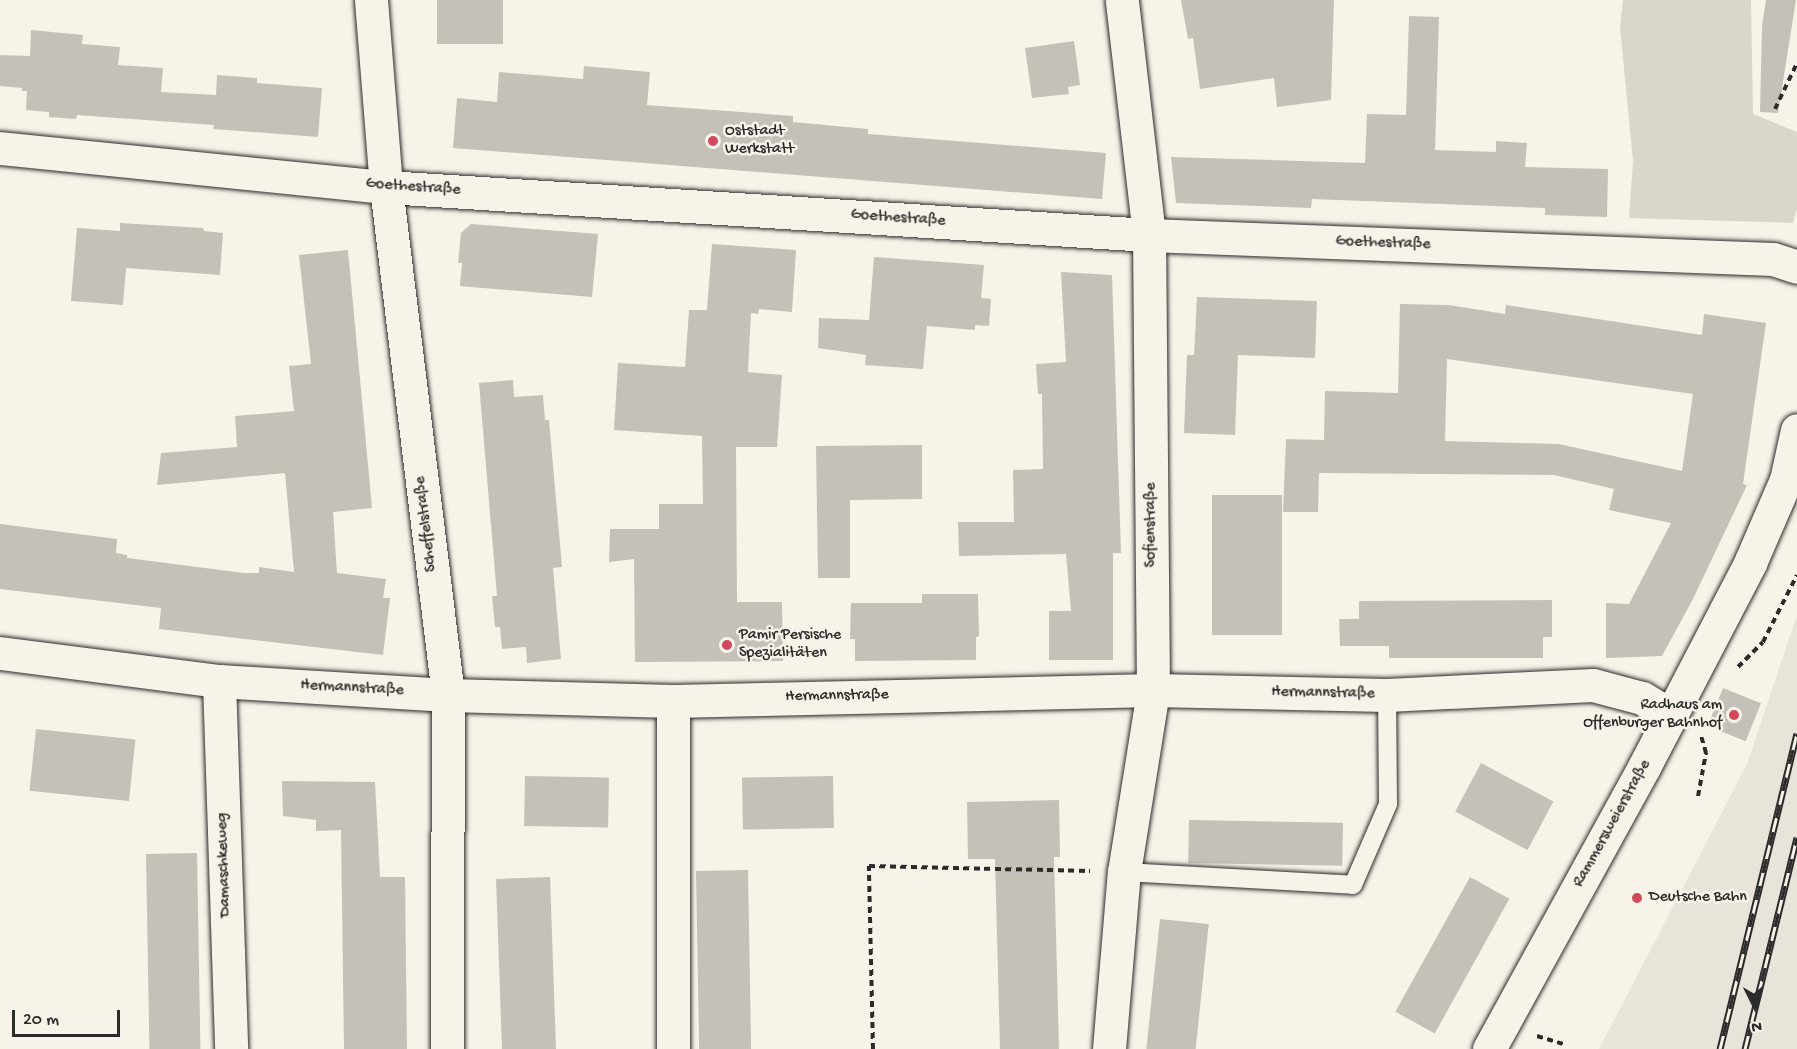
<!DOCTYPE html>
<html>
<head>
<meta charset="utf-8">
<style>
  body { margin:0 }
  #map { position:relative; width:1797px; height:1049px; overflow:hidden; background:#f7f3e8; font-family:"Gochi Hand",sans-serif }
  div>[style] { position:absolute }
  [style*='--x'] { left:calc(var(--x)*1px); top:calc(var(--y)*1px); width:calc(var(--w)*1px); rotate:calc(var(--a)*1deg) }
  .built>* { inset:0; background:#e8e4da }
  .green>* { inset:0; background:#dad6cc }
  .building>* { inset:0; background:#c4c1b9; transform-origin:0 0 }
  .path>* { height:4px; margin-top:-2px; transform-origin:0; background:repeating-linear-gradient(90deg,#2b2b2b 0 6px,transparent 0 10.5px) }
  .roads { filter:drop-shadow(0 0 2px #2b2b2b) drop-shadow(0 0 2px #2b2b2b) }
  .service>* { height:18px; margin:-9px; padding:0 9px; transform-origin:9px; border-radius:9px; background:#f7f3e8 }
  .minor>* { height:33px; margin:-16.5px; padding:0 16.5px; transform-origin:16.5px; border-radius:16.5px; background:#f7f3e8 }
  .tertiary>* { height:33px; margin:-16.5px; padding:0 16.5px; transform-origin:16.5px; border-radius:16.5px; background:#f7f3e8 }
  .rail>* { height:7px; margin-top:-3.5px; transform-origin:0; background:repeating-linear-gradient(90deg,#f7f3e8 0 14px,#2b2b2b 0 28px); box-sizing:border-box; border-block:2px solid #2b2b2b }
  .dots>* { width:16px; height:16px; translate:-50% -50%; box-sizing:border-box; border:3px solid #f7f3e8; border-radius:50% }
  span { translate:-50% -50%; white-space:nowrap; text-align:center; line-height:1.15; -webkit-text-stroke:5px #f7f3e8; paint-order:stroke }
  .poi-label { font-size:16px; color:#2b2b2b }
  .left { translate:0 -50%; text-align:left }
  .right { translate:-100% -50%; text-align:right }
  .street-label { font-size:16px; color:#2b2b2b }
  .north { position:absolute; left:1725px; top:977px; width:60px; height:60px; -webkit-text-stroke:4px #f7f3e8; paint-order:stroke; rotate:175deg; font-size:16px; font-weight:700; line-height:24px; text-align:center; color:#2b2b2b }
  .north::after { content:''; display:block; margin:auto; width:21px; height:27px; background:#2b2b2b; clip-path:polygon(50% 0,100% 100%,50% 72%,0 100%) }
  .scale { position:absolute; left:12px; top:1010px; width:108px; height:27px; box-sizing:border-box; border:3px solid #2b2b2b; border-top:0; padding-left:8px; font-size:18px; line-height:21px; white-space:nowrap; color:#2b2b2b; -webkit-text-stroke:4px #f7f3e8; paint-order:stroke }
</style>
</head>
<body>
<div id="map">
  <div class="built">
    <i style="clip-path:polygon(1797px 615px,1797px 1049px,1599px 1049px,1747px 764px)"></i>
  </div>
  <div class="green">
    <i style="clip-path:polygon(1623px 0,1751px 0,1753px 114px,1797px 132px,1797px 209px,1793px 223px,1629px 218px,1633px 161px,1620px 27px)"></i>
  </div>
  <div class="building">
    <i style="left:437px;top:0;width:66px;height:44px"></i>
    <i style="clip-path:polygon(1181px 0,1334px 0,1331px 100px,1277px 107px,1274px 78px,1200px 89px,1193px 38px,1188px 39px)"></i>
    <i style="clip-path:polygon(1766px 0,1796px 0,1778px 113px,1760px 112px,1762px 26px)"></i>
    <i style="clip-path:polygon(1409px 16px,1439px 17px,1435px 150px,1496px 152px,1496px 141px,1527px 143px,1525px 167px,1608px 169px,1607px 217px,1545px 215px,1545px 208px,1312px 199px,1311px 208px,1176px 203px,1171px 157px,1365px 163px,1367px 114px,1406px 115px)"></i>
    <i style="clip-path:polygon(31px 30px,83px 35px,82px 44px,120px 47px,118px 65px,163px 68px,161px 92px,216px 95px,217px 75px,257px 78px,257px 83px,322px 88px,318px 137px,213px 129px,214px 125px,77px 115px,76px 119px,49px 117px,49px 112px,26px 110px,27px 91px,22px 91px,22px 88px,0 86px,0 55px,30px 56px)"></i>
    <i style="clip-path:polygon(1074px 41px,1080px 85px,1068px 87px,1069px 94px,1032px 98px,1025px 48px)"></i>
    <i style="clip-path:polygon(584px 66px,650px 72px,647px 105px,793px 116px,793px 122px,868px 129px,868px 134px,1106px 153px,1102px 199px,453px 148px,457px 98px,497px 102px,499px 72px,583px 79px)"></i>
    <i style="clip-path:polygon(120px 223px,203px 228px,204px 231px,223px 233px,220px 275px,126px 268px,123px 305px,71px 301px,77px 228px,120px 231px)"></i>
    <i style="clip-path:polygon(471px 224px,598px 234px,592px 297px,460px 286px,462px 263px,458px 263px,461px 233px)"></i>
    <i style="clip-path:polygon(712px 244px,796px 250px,792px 312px,759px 309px,758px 314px,751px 313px,748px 372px,782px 375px,777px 447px,736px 447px,737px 602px,782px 602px,783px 661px,635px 662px,634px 559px,609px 562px,610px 529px,659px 529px,659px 504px,703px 504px,702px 436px,614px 430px,618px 363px,685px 367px,689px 310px,707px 310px)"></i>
    <i style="clip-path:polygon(348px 250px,372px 508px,333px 512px,337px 573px,386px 579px,383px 598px,390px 598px,383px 655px,159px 629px,161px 608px,0 589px,0 524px,117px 539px,116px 553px,127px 555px,127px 558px,244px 573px,259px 573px,259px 567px,294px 572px,285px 473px,157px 485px,161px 453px,237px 447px,235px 416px,294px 411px,289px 366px,311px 364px,299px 255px)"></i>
    <i style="clip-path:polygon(874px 257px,984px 265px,981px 298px,991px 299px,989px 326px,975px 325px,975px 330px,927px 326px,923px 369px,865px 365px,866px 355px,818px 348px,819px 318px,869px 320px)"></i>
    <i style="clip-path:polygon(1061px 272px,1112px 275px,1121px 553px,1113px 553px,1113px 660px,1049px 660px,1049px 611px,1071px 611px,1066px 554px,959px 556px,958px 522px,1014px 522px,1013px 470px,1043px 469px,1042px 394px,1038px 394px,1036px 364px,1066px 362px)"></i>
    <i style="clip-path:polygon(1197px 297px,1317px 301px,1315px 358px,1238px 355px,1235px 435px,1184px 433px,1187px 355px,1194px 355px)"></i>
    <i style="clip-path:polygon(evenodd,1400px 304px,1449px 305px,1505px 314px,1506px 305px,1702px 335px,1704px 314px,1766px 323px,1743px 484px,1747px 485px,1693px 599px,1662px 656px,1606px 658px,1606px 603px,1629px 604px,1671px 523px,1609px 510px,1614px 489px,1554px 475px,1319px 473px,1318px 512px,1283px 512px,1286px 439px,1324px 440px,1325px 391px,1398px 393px,1400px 304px,1447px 359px,1693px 394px,1682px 471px,1559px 444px,1445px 441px,1447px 359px)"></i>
    <i style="clip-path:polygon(513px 380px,514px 397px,543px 395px,545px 420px,549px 420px,562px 567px,553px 568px,561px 659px,527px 663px,526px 647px,502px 649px,500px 627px,495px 627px,492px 596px,497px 596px,479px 383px)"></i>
    <i style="clip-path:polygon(922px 445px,922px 499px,850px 500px,850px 578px,818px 578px,816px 446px)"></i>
    <i style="left:1212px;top:495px;width:70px;height:140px"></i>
    <i style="clip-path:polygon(922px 594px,978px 594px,979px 636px,976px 637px,976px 660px,855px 661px,855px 639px,850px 639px,851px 603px,922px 603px)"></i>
    <i style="clip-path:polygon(1552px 600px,1552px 637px,1543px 637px,1543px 658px,1389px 658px,1389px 646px,1340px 646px,1339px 619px,1359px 619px,1359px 601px)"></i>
    <i style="left:1723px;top:688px;width:41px;height:41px;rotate:22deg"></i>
    <i style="left:36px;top:729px;width:100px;height:62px;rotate:6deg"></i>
    <i style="left:1481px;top:763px;width:82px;height:55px;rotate:28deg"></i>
    <i style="left:525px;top:776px;width:84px;height:50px;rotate:1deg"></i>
    <i style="left:833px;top:776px;width:52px;height:91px;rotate:89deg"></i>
    <i style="clip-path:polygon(282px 781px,375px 782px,380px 877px,405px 877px,407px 1049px,344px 1049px,341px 830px,316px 831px,316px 820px,283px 816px)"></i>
    <i style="clip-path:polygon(1059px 800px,1060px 857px,1054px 857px,1059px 1049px,1000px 1049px,995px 859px,968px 859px,967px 802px)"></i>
    <i style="left:1189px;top:820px;width:154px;height:43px;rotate:1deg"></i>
    <i style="left:197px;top:853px;width:196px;height:51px;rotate:89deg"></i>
    <i style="left:748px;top:870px;width:179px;height:52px;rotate:89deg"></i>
    <i style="left:550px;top:877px;width:172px;height:54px;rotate:88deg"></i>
    <i style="left:1470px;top:877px;width:45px;height:154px;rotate:29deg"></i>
    <i style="left:1160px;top:919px;width:49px;height:131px;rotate:6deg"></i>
  </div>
  <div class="path">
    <i style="--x:1775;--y:109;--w:51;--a:-64.4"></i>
    <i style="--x:1738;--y:667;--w:35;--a:-45"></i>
    <i style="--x:1763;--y:642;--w:75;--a:-63.1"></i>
    <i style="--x:1698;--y:796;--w:44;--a:-79.5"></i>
    <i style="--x:1706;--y:753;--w:19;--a:-106"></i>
    <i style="--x:1537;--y:1036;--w:27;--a:17"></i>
    <i style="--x:873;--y:1049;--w:183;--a:-91.3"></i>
    <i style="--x:869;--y:866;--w:221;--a:1.3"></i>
  </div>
  <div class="roads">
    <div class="service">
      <i style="--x:1124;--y:872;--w:229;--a:3.2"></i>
      <i style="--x:1353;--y:885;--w:88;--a:-66.6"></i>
      <i style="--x:1388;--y:804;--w:109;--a:-90.5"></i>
    </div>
    <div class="minor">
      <i style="--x:371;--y:0;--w:188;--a:85.4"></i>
      <i style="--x:386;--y:187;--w:512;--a:83.04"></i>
      <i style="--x:448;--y:695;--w:354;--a:90.2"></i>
      <i style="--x:0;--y:148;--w:388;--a:5.8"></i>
      <i style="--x:386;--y:187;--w:765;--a:3.6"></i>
      <i style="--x:1149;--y:235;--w:624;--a:2.2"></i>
      <i style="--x:1773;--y:259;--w:25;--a:18"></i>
      <i style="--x:0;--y:653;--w:221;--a:7.3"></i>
      <i style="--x:219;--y:681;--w:229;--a:3.5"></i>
      <i style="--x:448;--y:695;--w:225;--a:1.5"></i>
      <i style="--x:673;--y:701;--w:480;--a:-1.3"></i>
      <i style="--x:1153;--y:690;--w:234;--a:1.2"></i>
      <i style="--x:1387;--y:695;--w:206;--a:-2.8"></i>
      <i style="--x:1593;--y:685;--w:51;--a:14.9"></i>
      <i style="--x:1642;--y:698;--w:33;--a:31"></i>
      <i style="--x:219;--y:681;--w:368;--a:88.1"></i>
      <i style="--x:673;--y:701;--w:348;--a:90"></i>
      <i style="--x:1109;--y:1049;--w:178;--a:-85.2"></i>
      <i style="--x:1124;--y:872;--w:184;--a:-80.9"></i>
      <i style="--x:1153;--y:690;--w:455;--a:-90.5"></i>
      <i style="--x:1149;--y:235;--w:237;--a:-96.6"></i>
    </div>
    <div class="tertiary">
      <i style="--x:1489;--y:1049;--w:322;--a:-61.2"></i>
      <i style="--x:1644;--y:767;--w:230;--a:-62.5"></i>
      <i style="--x:1750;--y:563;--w:90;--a:-66.6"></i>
      <i style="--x:1786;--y:480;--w:51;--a:-77.6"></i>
    </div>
  </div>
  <div class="rail">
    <i style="--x:1720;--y:1049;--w:325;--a:-76.3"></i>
    <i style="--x:1745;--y:1049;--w:218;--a:-76.2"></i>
  </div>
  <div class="dots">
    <i style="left:713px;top:141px;background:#d1495b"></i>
    <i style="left:727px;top:645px;background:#d1495b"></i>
    <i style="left:1734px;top:715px;background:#d1495b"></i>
    <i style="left:1637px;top:898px;background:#d1495b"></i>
  </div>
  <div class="poi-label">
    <span class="left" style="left:725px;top:141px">Oststadt<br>Werkstatt</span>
    <span class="left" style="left:739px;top:645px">Pamir Persische<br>Spezialitäten</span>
    <span class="right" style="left:1722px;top:715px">Radhaus am<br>Offenburger Bahnhof</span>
    <span class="left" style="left:1649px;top:898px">Deutsche Bahn</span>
  </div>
  <div class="street-label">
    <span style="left:413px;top:188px;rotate:4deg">Goethestraße</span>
    <span style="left:898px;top:219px;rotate:4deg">Goethestraße</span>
    <span style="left:1383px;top:244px;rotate:2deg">Goethestraße</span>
    <span style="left:427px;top:524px;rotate:-97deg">Scheffelstraße</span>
    <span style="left:1152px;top:525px;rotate:-90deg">Sofienstraße</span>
    <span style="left:352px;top:689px;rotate:3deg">Hermannstraße</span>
    <span style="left:1323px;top:694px;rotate:1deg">Hermannstraße</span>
    <span style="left:837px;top:697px;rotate:-1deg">Hermannstraße</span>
    <span style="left:1613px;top:824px;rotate:-61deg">Rammersweierstraße</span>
    <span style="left:225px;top:865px;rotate:-92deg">Damaschkeweg</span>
  </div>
  <div class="north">N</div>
  <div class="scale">20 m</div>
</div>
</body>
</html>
